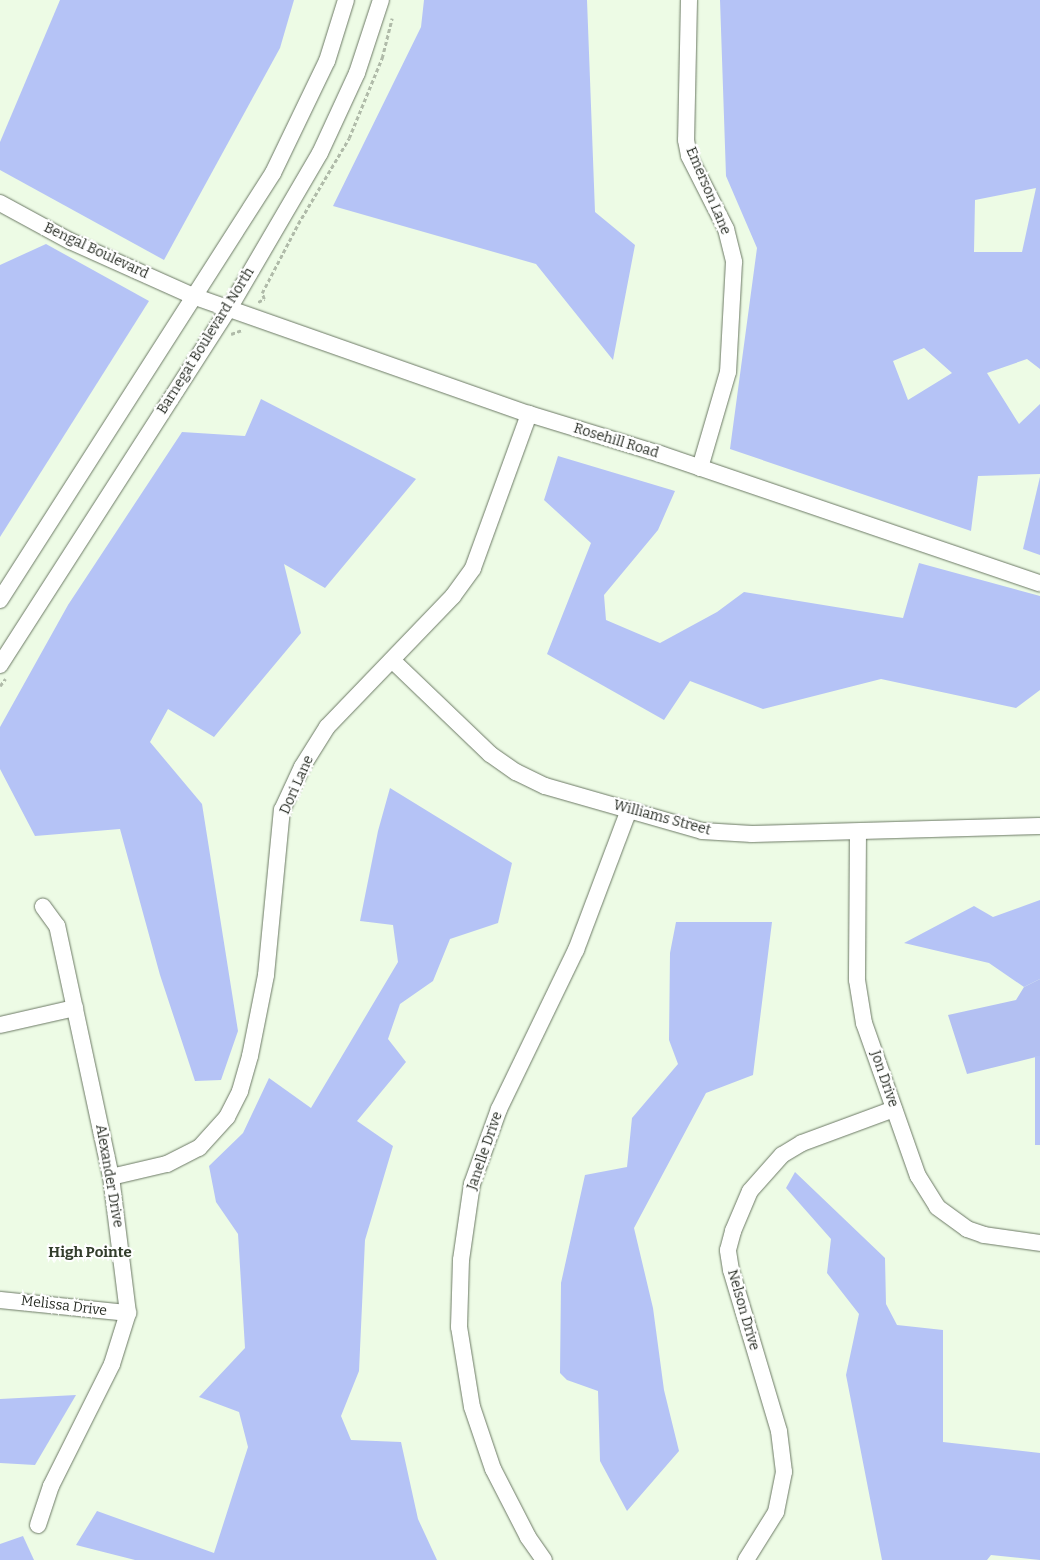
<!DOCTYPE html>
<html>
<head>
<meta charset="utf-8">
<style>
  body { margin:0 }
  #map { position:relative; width:1040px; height:1560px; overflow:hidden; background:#edfbe5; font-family:Bitter,serif }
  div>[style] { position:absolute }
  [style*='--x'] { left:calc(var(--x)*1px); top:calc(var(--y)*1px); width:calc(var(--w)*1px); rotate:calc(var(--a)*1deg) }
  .green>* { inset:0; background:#b3c0f2 }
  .forest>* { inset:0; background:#b5c3f6; transform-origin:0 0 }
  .path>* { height:2.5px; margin-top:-1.25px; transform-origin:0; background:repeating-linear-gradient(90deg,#b0bba9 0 4px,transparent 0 6.5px) }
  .roads { filter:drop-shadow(0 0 1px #6c7965) drop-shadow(0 0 1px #6c7965) }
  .minor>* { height:16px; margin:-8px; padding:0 8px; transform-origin:8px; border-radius:8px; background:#fff }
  span { translate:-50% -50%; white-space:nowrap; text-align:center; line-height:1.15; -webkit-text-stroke:4px #fff; paint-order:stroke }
  .street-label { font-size:14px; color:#282d25 }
  .neighbourhood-label { font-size:15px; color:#323d2b; font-weight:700 }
</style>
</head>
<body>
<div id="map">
  <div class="green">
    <i style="clip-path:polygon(1040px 979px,1040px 1056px,967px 1074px,948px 1015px,1016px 1000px,1024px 987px)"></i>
  </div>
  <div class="forest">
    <i style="clip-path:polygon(60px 0,294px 0,280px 48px,164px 260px,0 170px,0 142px)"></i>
    <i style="clip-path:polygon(424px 0,587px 0,595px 212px,635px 245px,613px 360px,536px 264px,333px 206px,421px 27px)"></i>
    <i style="clip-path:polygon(evenodd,720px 0,1040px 0,1040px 369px,1027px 359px,987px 373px,1019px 424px,1040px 404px,1040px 474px,978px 476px,971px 531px,730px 449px,757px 248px,726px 176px,720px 0,1036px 188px,1022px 252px,974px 252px,975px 200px,1036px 188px,720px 0,924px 348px,952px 373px,908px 400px,893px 361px,924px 348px)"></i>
    <i style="clip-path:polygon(46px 244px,149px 301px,0 537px,0 265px)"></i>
    <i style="clip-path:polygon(261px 399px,416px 479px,325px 588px,284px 564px,301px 633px,214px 737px,168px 709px,150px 742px,202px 804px,238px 1031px,221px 1080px,195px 1081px,160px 975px,120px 829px,35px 836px,0 769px,0 727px,68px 605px,182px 432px,245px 436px)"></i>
    <i style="clip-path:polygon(558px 456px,675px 491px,658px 530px,604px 595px,606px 620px,660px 643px,717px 612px,744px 592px,903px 618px,919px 563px,1040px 596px,1040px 690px,1016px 708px,881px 679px,763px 709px,690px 681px,664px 720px,547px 654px,591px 543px,544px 500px)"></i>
    <i style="clip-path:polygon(1040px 477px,1040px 555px,1023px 549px)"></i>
    <i style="clip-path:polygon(390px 788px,512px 863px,498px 923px,450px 939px,433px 981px,400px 1004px,388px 1039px,406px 1062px,357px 1121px,393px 1146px,365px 1240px,359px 1371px,341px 1416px,351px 1440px,401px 1442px,418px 1519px,437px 1560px,135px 1560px,76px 1545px,97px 1511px,214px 1553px,248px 1447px,239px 1412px,199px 1397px,245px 1348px,238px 1234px,216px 1202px,209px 1166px,243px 1133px,269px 1078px,311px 1108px,398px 962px,393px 925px,360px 921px,378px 831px)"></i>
    <i style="clip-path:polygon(1040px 900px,1040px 979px,1024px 987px,989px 963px,904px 943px,974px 906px,993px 917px)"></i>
    <i style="clip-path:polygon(676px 922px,772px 922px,753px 1075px,706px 1093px,634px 1228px,653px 1308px,664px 1390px,679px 1451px,627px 1511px,600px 1461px,598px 1391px,567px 1380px,560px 1373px,561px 1283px,585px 1175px,627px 1167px,632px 1118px,678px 1064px,669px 1040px,670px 953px)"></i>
    <i style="left:1040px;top:1056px;width:89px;height:5px;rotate:90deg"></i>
    <i style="clip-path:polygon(795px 1172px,885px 1258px,886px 1304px,897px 1325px,943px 1330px,943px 1442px,1040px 1453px,1040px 1560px,991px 1555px,987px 1560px,882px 1560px,846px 1375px,859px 1314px,827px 1273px,831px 1239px,786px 1188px)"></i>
    <i style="clip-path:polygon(76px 1395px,35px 1465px,0 1463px,0 1399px)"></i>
    <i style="clip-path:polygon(23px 1536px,34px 1560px,0 1560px,0 1544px)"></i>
  </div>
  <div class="path">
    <i style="--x:258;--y:302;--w:7;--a:-27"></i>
    <i style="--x:264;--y:299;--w:6;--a:-108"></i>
    <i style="--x:262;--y:293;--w:78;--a:-62.4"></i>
    <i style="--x:298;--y:224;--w:100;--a:-59.3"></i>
    <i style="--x:349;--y:138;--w:87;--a:-67.6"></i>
    <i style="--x:382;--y:58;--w:41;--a:-76"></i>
    <i style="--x:231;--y:334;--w:12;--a:-20"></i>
    <i style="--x:0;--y:686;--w:9;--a:-54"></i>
  </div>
  <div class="roads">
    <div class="minor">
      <i style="--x:689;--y:0;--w:140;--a:91.2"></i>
      <i style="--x:686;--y:140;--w:16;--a:79"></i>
      <i style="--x:689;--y:156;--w:82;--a:63.1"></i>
      <i style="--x:726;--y:229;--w:34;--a:76"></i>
      <i style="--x:734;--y:262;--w:110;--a:93.1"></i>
      <i style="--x:728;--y:372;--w:100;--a:106.3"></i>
      <i style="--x:0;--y:203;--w:80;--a:28.5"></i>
      <i style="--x:70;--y:241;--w:135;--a:24.1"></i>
      <i style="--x:193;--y:296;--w:356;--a:19.4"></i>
      <i style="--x:529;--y:414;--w:137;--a:17"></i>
      <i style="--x:660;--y:454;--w:401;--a:18.8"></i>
      <i style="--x:0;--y:600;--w:507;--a:-57.41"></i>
      <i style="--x:273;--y:173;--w:124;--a:-64.3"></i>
      <i style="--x:327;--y:61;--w:64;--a:-72.7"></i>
      <i style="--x:392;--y:660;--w:136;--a:43.8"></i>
      <i style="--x:490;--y:754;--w:32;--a:35"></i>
      <i style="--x:516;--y:772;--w:32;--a:26"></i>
      <i style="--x:545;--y:786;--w:163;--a:16"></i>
      <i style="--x:702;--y:831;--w:50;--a:3.4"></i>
      <i style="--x:752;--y:834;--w:288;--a:-1.6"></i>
      <i style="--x:0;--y:665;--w:426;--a:-57.3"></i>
      <i style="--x:230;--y:307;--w:178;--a:-59.7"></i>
      <i style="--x:320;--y:153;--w:88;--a:-65.2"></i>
      <i style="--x:357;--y:73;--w:77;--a:-71.8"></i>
      <i style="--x:858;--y:832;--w:148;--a:90.4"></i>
      <i style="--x:857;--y:980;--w:44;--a:80.8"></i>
      <i style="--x:864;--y:1023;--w:162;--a:70.6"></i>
      <i style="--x:918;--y:1176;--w:36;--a:58"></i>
      <i style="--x:937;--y:1207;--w:37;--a:36"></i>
      <i style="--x:967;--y:1229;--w:18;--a:19"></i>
      <i style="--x:984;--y:1235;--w:57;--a:8.1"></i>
      <i style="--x:0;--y:1025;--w:77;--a:-12.8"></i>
      <i style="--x:111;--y:1177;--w:57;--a:-13.1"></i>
      <i style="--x:167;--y:1164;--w:36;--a:-27"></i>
      <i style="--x:199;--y:1148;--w:42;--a:-47.9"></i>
      <i style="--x:227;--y:1117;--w:29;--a:-63"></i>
      <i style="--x:240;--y:1091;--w:36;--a:-74"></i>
      <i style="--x:250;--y:1056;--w:83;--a:-78.8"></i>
      <i style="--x:266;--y:975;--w:166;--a:-84.5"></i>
      <i style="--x:282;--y:810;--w:47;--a:-65.1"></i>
      <i style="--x:302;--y:767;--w:47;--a:-58"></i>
      <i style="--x:327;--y:727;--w:182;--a:-46.1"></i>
      <i style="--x:453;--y:596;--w:34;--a:-54"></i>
      <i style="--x:473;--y:568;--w:164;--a:-70"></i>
      <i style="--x:0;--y:1300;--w:129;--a:5.8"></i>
      <i style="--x:38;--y:1525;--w:41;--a:-71.6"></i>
      <i style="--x:51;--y:1486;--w:136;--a:-63.4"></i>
      <i style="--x:112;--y:1364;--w:53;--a:-72.6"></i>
      <i style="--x:128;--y:1313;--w:137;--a:-97.1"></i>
      <i style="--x:111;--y:1177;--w:257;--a:-102.1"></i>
      <i style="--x:57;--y:926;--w:24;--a:-126"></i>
      <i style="--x:544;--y:1560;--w:28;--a:-125"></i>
      <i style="--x:528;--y:1537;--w:76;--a:-117.2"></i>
      <i style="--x:493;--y:1469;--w:65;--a:-108.7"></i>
      <i style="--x:472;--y:1407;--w:81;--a:-99.2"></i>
      <i style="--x:459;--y:1327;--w:67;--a:-88.3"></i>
      <i style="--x:461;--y:1260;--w:77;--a:-81.8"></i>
      <i style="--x:472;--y:1184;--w:80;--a:-70.2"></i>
      <i style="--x:499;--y:1109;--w:177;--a:-64.2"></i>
      <i style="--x:576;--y:950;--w:150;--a:-69.3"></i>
      <i style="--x:746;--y:1560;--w:57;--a:-58"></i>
      <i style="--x:776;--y:1512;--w:41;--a:-78.7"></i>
      <i style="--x:784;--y:1472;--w:41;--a:-97"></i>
      <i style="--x:779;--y:1431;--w:168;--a:-106.6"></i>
      <i style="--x:731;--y:1270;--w:20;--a:-99"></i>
      <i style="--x:728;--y:1250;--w:20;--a:-75"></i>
      <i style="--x:733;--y:1231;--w:43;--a:-67"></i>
      <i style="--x:750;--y:1191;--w:48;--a:-48.4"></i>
      <i style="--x:782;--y:1155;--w:23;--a:-31"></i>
      <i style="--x:802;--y:1143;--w:98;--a:-20.3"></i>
    </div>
  </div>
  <div class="street-label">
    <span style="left:708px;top:191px;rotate:67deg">Emerson Lane</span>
    <span style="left:96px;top:251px;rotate:25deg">Bengal Boulevard</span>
    <span style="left:206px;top:341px;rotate:-58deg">Barnegat Boulevard North</span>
    <span style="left:616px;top:441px;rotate:17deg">Rosehill Road</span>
    <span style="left:297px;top:785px;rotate:-66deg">Dori Lane</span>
    <span style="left:662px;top:818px;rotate:15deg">Williams Street</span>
    <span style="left:884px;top:1079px;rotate:71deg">Jon Drive</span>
    <span style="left:485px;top:1151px;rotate:-71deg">Janelle Drive</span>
    <span style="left:109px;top:1176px;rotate:80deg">Alexander Drive</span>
    <span style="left:64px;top:1306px;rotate:7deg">Melissa Drive</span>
    <span style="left:743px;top:1310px;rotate:74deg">Nelson Drive</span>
  </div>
  <div class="neighbourhood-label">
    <span style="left:90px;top:1253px">High Pointe</span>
  </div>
</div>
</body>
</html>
